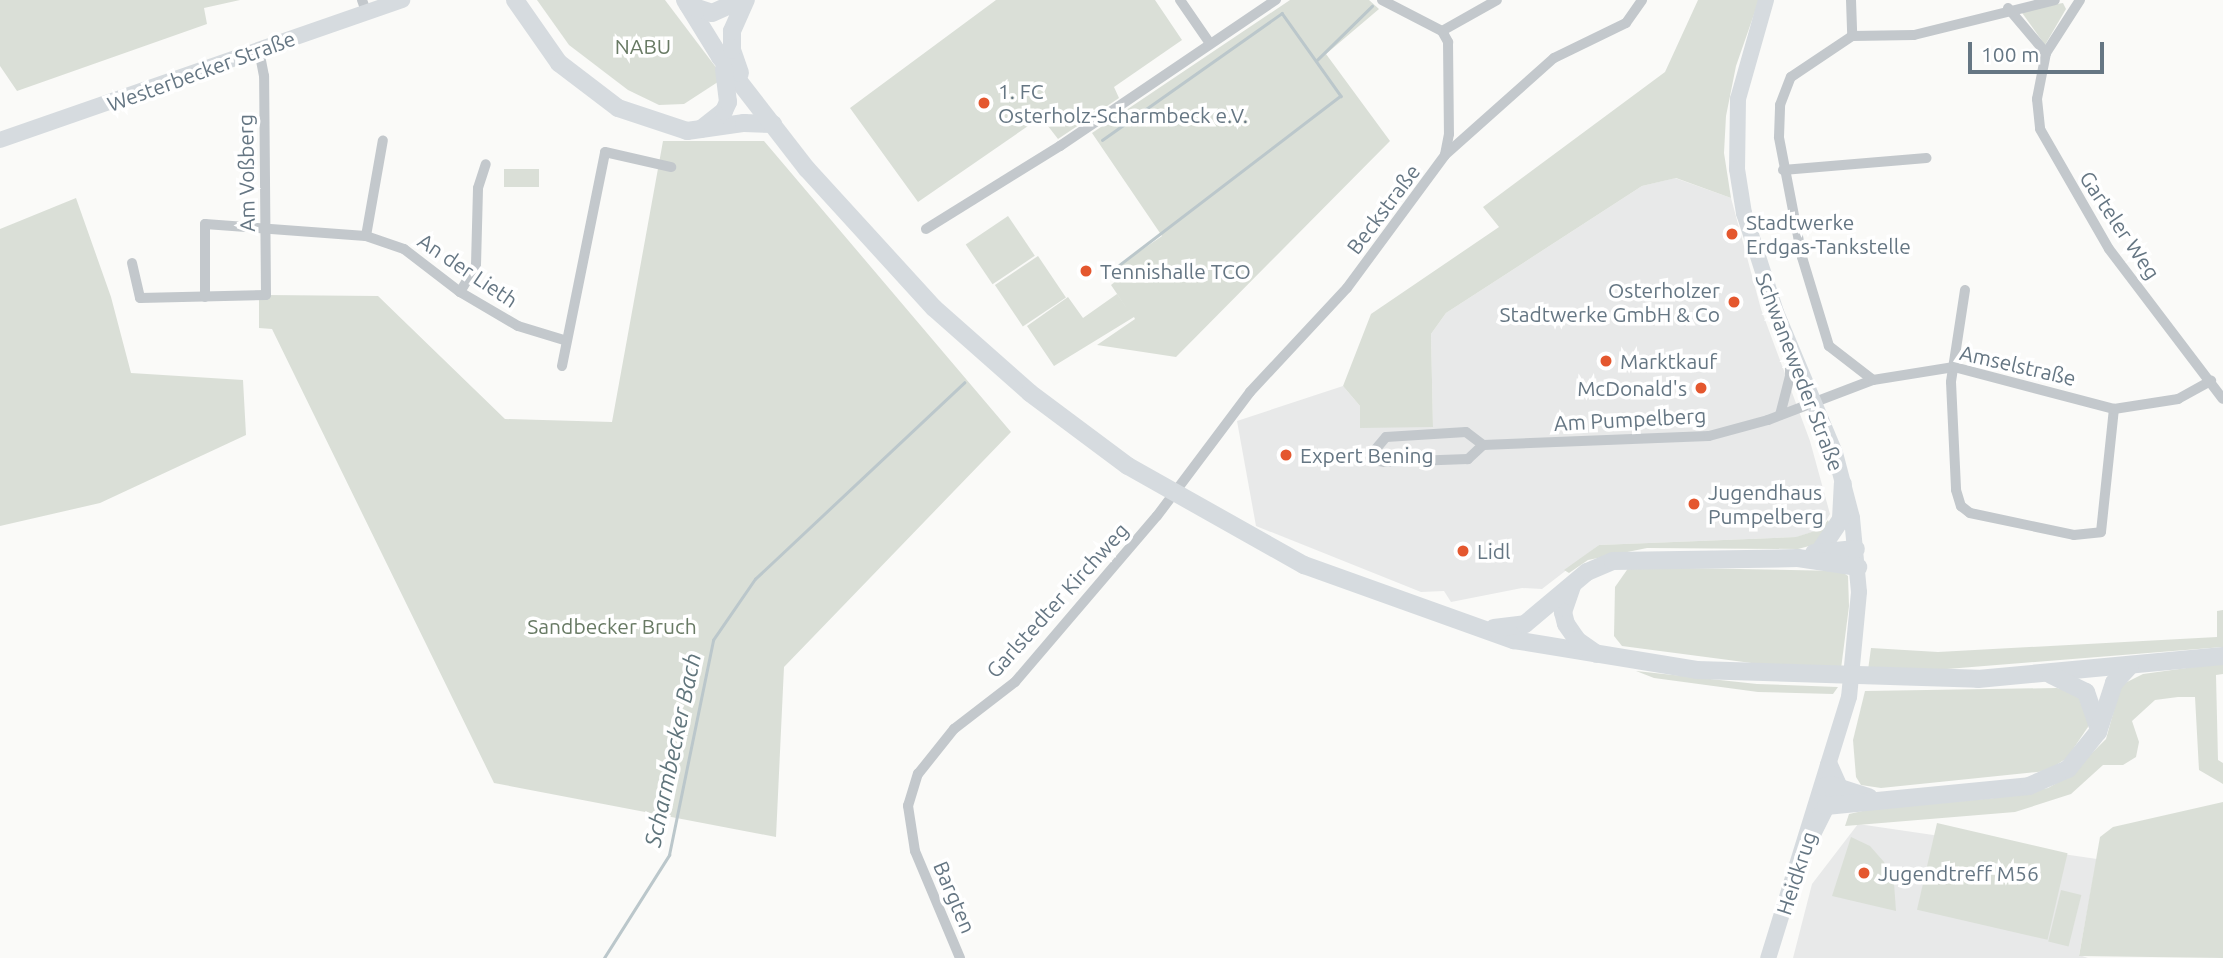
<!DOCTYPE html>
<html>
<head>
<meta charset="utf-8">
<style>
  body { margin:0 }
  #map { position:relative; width:2223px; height:958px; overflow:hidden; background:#fafaf8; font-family:Ubuntu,sans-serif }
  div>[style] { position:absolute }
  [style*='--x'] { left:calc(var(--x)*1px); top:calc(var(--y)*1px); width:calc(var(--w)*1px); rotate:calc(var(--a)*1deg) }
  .built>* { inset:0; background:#e8e9e9 }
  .green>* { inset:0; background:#dadfd7; transform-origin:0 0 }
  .stream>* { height:2.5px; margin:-1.25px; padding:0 1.25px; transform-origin:1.25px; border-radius:1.25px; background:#bbc7cb }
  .street>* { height:10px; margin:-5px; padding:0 5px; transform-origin:5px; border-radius:5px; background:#c3c8cc }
  .secondary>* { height:16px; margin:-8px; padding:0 8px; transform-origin:8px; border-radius:8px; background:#d6dbdf }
  .primary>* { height:18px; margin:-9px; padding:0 9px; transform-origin:9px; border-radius:9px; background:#d6dbdf }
  .dots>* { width:19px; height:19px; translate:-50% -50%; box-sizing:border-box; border:4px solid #fff; border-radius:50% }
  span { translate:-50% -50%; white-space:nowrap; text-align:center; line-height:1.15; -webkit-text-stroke:7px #fff; paint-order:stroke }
  .park-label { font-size:21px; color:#687a64 }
  .street-label { font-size:21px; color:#657683 }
  .poi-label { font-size:21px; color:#657683 }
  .left { translate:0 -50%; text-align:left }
  .right { translate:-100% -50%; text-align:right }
  .water-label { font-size:23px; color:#60757c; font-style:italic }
  .scale { position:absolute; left:1968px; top:42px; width:136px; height:32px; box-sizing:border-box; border:4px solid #657683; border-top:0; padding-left:9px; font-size:21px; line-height:24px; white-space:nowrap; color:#657683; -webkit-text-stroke:5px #fff; paint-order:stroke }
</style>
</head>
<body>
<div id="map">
  <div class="built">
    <i style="clip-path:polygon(1675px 178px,1731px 198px,1761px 309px,1810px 441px,1830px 514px,1821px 529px,1797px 537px,1599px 545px,1542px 589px,1522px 588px,1451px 602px,1444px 591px,1421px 592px,1256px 526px,1237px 421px,1343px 386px,1360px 406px,1433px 427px,1431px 334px,1446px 313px,1642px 186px)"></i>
    <i style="clip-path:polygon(1858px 824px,2097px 859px,2079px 955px,2088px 958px,1793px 958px,1812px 884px)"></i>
  </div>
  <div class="green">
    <i style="clip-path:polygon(0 0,240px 0,204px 8px,207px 24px,17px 91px,0 66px)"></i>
    <i style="clip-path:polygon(537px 0,665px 0,724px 78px,684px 104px,659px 105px,628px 90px,569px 45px)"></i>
    <i style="clip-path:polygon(996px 0,1155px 0,1182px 40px,1114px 87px,1119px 98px,1058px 139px,1041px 117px,918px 202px,850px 108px)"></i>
    <i style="clip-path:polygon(1290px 0,1369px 0,1379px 9px,1326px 54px,1390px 141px,1176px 357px,1097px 345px,1135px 319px,1134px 317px,1054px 366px,1027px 326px,1068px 297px,1083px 318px,1117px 294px,1128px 310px,1111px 285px,1121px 277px,1117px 267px,1162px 236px,1092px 133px)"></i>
    <i style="clip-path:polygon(1698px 0,1759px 0,1736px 66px,1726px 116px,1724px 153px,1731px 198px,1676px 178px,1642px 186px,1446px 313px,1431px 334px,1433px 427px,1360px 428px,1360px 406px,1343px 386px,1371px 314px,1499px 227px,1483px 207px,1665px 72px)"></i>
    <i style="clip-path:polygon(2063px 3px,2066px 9px,2045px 45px,2020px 10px)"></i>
    <i style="clip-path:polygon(663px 141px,764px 141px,1011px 432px,784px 667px,776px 837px,494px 783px,272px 329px,259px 328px,259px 298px,266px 295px,378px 296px,505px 419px,612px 422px)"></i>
    <i style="left:504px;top:169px;width:35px;height:18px"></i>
    <i style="clip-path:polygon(76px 198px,111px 297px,131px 373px,243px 380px,246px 435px,100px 503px,0 526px,0 229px)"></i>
    <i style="left:1008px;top:216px;width:48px;height:51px;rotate:56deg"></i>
    <i style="left:1038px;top:256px;width:50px;height:52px;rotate:56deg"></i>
    <i style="clip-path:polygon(1828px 520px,1832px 529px,1813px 545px,1798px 549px,1647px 548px,1588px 560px,1569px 573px,1564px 570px,1599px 545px,1796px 537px,1821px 529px)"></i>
    <i style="clip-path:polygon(1629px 567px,1841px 571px,1848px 576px,1849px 606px,1841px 669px,1797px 669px,1622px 646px,1614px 636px,1615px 587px)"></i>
    <i style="clip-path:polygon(2223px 610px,2223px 647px,1947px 669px,1868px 670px,1871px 648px,1938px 652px,2217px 637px,2217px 611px)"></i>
    <i style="clip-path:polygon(2223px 663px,2223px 674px,2216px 675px,2218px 760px,2223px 763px,2223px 784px,2199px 770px,2195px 697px,2178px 697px,2155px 700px,2132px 721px,2139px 742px,2136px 757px,2123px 765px,2103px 765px,2071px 794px,2015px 812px,1845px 826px,1849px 814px,1867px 810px,1994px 798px,2048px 788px,2069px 776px,2106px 739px,2121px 685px,2143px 674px)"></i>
    <i style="clip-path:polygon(1636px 671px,1757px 684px,1838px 687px,1833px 694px,1758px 692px,1654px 678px)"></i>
    <i style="clip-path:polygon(2057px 688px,2074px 692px,2087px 706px,2090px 724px,2067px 758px,2047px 771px,1881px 788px,1861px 785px,1856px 777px,1853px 740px,1865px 691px)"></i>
    <i style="clip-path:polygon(2223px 802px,2223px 958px,2079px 956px,2100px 837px,2113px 827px)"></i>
    <i style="left:1937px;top:823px;width:134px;height:89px;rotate:13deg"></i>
    <i style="clip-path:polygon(1851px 837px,1870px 846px,1884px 862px,1894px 883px,1896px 911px,1832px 896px)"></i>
    <i style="left:2061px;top:890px;width:21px;height:53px;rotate:14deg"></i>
  </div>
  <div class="stream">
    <i style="--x:1317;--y:60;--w:77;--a:-44.5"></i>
    <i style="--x:1102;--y:140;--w:220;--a:-35.2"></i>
    <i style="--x:1282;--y:13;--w:102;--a:54.6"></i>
    <i style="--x:1341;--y:96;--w:282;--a:142.6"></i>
    <i style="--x:1117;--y:267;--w:11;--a:68"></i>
    <i style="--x:604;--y:958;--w:122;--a:-57.7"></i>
    <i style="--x:669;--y:855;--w:219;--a:-78.4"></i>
    <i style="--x:713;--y:640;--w:74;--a:-55.5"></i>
    <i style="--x:755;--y:579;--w:287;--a:-43.2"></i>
  </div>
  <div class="street">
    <i style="--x:362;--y:0;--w:15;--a:70"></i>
    <i style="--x:1180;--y:0;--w:51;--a:55.4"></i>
    <i style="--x:1382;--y:0;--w:68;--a:27.3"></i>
    <i style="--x:1442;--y:31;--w:13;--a:61"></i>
    <i style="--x:1448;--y:42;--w:92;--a:89.4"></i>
    <i style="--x:1449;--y:134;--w:21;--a:101"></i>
    <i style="--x:1851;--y:0;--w:36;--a:88"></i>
    <i style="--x:2080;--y:0;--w:63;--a:122.7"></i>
    <i style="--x:2046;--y:53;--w:47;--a:101.1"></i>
    <i style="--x:2037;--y:99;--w:30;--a:84"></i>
    <i style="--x:2040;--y:129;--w:138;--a:60.1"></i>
    <i style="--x:2109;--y:249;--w:188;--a:52.8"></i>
    <i style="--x:2008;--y:8;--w:59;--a:49.8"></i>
    <i style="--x:1442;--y:31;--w:63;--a:-29.4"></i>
    <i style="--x:1783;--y:170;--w:144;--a:-4.8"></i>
    <i style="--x:926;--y:229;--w:158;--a:-31.8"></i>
    <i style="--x:1060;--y:146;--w:261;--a:-34.1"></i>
    <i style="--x:366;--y:236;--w:97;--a:-80"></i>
    <i style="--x:132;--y:263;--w:36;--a:77"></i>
    <i style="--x:140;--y:298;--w:126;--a:-1.4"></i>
    <i style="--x:266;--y:295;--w:219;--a:-90.5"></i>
    <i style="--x:264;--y:76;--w:25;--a:-101"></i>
    <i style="--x:1965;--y:290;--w:93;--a:98.7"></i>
    <i style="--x:1951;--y:382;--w:108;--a:87.3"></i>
    <i style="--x:1956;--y:490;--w:17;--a:73"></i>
    <i style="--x:1961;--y:506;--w:11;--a:38"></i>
    <i style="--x:1970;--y:513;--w:106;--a:11.9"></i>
    <i style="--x:2074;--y:535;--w:27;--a:-6"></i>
    <i style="--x:2101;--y:532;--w:124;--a:-84"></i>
    <i style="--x:460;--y:292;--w:31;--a:-59"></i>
    <i style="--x:476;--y:265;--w:77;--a:-88.5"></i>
    <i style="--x:478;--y:188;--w:25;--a:-72"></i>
    <i style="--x:205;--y:297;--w:73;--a:-90"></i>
    <i style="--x:205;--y:224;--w:161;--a:4.3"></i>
    <i style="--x:366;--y:236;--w:40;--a:18.9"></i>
    <i style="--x:404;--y:249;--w:71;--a:37.5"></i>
    <i style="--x:460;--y:292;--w:67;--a:30.4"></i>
    <i style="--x:518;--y:326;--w:48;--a:16.9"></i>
    <i style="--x:562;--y:366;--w:218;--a:-78.6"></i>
    <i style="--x:605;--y:152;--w:68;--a:12.8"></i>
    <i style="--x:1873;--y:380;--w:56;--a:-142.3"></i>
    <i style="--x:1829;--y:346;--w:93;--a:-106.9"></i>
    <i style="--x:1802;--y:257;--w:122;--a:-100.9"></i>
    <i style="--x:1779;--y:137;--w:32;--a:-88"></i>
    <i style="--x:1780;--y:105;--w:30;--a:-69"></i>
    <i style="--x:1791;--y:77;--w:73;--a:-33.9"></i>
    <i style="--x:1852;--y:36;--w:62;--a:-0.9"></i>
    <i style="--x:1914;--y:35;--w:145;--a:-13.9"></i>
    <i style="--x:1780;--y:415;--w:40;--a:-75.6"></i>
    <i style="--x:1790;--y:376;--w:22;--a:-90"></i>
    <i style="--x:1483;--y:445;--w:21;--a:137"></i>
    <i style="--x:1468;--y:459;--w:83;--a:177.9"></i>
    <i style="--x:1385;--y:462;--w:6;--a:-171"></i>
    <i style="--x:1379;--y:461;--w:12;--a:-110"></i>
    <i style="--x:1375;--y:450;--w:17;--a:-50"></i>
    <i style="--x:1386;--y:437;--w:80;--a:-3.6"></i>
    <i style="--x:1466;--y:432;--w:21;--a:37"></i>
    <i style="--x:1483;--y:445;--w:226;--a:-2.3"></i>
    <i style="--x:1709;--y:436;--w:61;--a:-15.2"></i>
    <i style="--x:1768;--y:420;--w:112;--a:-20.9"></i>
    <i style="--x:1873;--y:380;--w:82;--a:-9.1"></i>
    <i style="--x:1954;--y:367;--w:165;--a:14.7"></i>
    <i style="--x:2114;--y:409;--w:65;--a:-8.9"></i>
    <i style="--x:2178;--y:399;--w:38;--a:-29"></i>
    <i style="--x:960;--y:958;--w:116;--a:-112.8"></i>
    <i style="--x:915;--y:851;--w:46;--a:-98.8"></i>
    <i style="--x:908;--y:806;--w:34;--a:-73"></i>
    <i style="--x:918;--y:774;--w:58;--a:-51.3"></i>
    <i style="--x:954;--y:729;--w:77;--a:-37.6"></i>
    <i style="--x:1015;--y:682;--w:218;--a:-49.5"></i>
    <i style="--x:1157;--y:516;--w:155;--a:-53.1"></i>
    <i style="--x:1250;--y:392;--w:142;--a:-47"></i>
    <i style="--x:1347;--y:288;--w:165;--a:-53.6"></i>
    <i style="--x:1445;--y:155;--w:146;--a:-41.7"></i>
    <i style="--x:1554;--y:58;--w:80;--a:-25.9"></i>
    <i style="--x:1626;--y:23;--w:28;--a:-55"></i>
  </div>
  <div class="secondary">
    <i style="--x:1766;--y:0;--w:103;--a:105.8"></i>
    <i style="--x:1738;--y:99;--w:70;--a:90.8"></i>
    <i style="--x:1737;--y:169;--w:45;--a:81"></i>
    <i style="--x:1744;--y:213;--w:104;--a:72.1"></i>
    <i style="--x:1776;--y:312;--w:153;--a:67.3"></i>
    <i style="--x:1835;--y:453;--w:67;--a:75.3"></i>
    <i style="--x:1852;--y:518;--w:74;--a:84.6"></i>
    <i style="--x:1859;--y:592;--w:105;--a:95.4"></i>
    <i style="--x:1849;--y:697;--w:273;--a:107.2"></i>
    <i style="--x:0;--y:140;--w:426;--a:-19.2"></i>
  </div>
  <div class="primary">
    <i style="--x:515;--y:0;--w:77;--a:55.1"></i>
    <i style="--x:559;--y:63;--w:74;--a:37.3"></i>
    <i style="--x:618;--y:108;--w:73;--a:18.4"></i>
    <i style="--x:687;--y:131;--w:58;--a:-8"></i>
    <i style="--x:744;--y:123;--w:29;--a:2"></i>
    <i style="--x:685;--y:0;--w:67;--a:58.4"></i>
    <i style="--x:720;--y:57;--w:142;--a:52.2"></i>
    <i style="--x:807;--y:169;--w:188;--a:47.6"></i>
    <i style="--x:934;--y:308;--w:128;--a:41.5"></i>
    <i style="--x:1030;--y:393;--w:122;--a:36.7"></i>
    <i style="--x:1128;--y:466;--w:202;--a:29.4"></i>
    <i style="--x:1304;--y:565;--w:223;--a:19.7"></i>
    <i style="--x:1514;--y:640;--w:185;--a:9.3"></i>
    <i style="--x:1697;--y:670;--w:281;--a:1.8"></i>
    <i style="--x:1978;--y:679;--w:246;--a:-5.4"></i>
    <i style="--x:688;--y:5;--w:25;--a:18"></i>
    <i style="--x:712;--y:13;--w:32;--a:-24"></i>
    <i style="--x:740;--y:73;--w:24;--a:-109"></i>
    <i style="--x:732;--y:50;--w:19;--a:-90"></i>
    <i style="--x:732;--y:31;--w:34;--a:-66"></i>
    <i style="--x:701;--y:129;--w:29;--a:-38"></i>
    <i style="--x:724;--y:111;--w:10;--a:-66"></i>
    <i style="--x:728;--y:102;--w:33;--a:-97"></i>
    <i style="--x:1819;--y:552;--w:40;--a:-56"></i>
    <i style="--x:1841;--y:519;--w:35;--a:-87"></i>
    <i style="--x:1814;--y:553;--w:42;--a:-5.4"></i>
    <i style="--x:1572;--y:586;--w:28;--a:109"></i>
    <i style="--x:1563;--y:612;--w:12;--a:76"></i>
    <i style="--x:1566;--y:624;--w:19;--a:55"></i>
    <i style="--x:1577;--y:640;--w:24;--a:35"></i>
    <i style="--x:1494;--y:628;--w:31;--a:-7"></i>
    <i style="--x:1525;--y:624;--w:81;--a:-40"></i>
    <i style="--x:1587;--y:572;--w:28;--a:-23"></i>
    <i style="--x:1613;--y:561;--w:185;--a:-0.9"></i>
    <i style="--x:1798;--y:558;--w:61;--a:8.5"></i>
    <i style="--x:2051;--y:675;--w:39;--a:26"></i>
    <i style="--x:2086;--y:692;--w:37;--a:71"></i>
    <i style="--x:1829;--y:765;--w:24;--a:66"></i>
    <i style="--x:1834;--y:803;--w:19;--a:-125"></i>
    <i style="--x:1823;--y:787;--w:8;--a:-14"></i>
    <i style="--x:1831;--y:785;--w:40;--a:18"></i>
    <i style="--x:1803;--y:852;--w:51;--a:-63.4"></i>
    <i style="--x:1826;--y:806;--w:204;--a:-5.6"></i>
    <i style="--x:2029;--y:786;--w:43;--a:-23.6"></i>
    <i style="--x:2068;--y:769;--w:48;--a:-51"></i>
    <i style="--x:2098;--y:732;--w:52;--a:-71.9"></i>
    <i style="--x:2114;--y:683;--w:23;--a:-47"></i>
  </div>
  <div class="dots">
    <i style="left:984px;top:103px;background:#e4572e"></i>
    <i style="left:1732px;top:234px;background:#e4572e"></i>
    <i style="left:1086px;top:271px;background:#e4572e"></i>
    <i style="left:1734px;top:302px;background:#e4572e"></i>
    <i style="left:1606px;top:361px;background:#e4572e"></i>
    <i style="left:1701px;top:388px;background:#e4572e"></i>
    <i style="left:1286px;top:455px;background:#e4572e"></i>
    <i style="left:1694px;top:504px;background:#e4572e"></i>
    <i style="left:1463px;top:551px;background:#e4572e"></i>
    <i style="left:1864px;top:873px;background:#e4572e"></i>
  </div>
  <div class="park-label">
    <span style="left:643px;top:46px">NABU</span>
    <span style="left:612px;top:626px">Sandbecker Bruch</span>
  </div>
  <div class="street-label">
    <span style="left:201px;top:71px;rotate:-20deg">Westerbecker Straße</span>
    <span style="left:246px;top:173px;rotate:-91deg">Am Voßberg</span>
    <span style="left:1383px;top:209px;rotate:-53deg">Beckstraße</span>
    <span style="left:2120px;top:225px;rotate:56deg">Garteler Weg</span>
    <span style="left:468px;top:270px;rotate:34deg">An der Lieth</span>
    <span style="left:2018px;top:365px;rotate:13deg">Amselstraße</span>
    <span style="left:1800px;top:372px;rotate:69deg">Schwaneweder Straße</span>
    <span style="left:1630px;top:419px;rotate:-3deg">Am Pumpelberg</span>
    <span style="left:1057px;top:600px;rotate:-48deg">Garlstedter Kirchweg</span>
    <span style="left:1796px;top:873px;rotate:-72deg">Heidkrug</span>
    <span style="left:955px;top:897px;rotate:67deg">Bargten</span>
  </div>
  <div class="poi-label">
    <span class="left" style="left:998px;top:103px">1. FC<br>Osterholz-Scharmbeck e.V.</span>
    <span class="left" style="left:1746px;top:234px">Stadtwerke<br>Erdgas-Tankstelle</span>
    <span class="left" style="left:1100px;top:271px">Tennishalle TCO</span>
    <span class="right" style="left:1720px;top:302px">Osterholzer<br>Stadtwerke GmbH &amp; Co</span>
    <span class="left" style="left:1620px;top:361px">Marktkauf</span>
    <span class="right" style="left:1687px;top:388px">McDonald's</span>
    <span class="left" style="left:1300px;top:455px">Expert Bening</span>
    <span class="left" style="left:1708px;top:504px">Jugendhaus<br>Pumpelberg</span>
    <span class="left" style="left:1477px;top:551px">Lidl</span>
    <span class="left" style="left:1878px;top:873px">Jugendtreff M56</span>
  </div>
  <div class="water-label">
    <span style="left:673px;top:750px;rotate:-78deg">Scharmbecker Bach</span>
  </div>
  <div class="scale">100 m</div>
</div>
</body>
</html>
